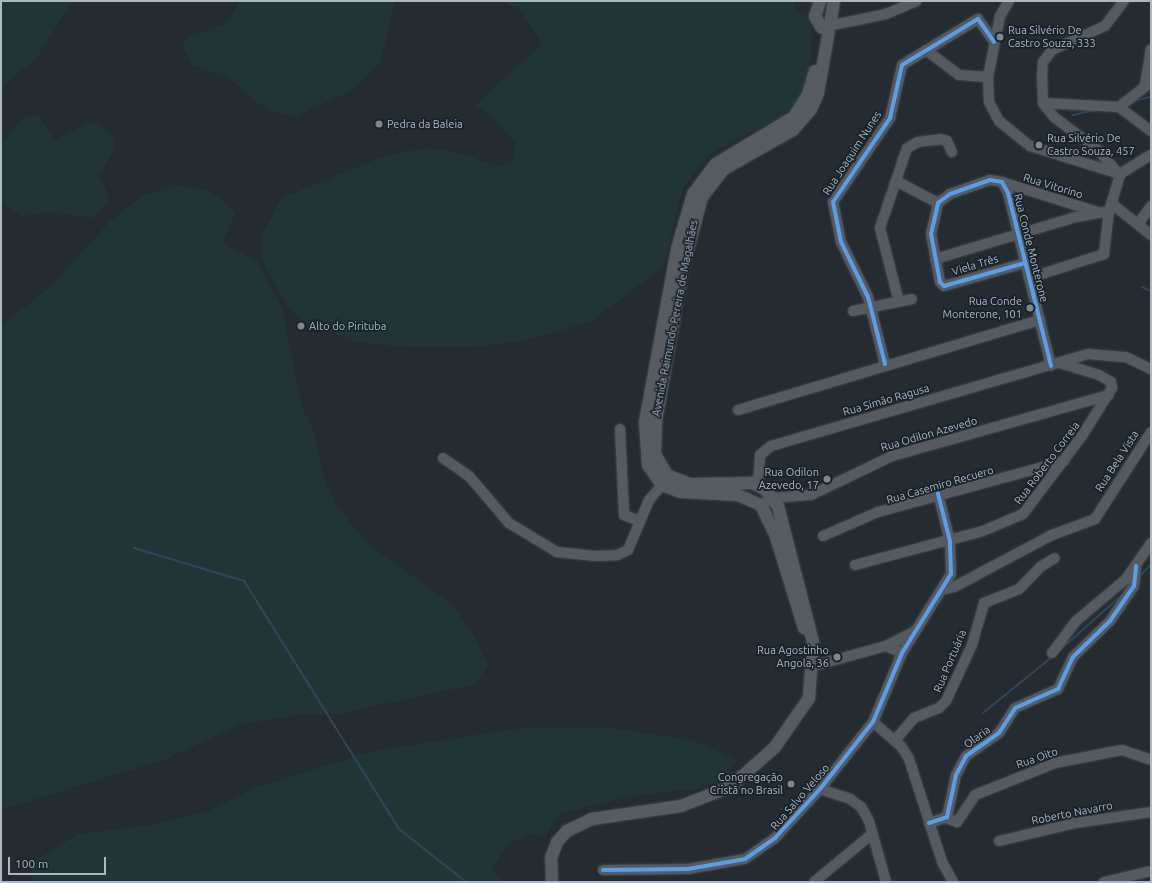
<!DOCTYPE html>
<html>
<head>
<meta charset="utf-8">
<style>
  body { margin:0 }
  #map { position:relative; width:1152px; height:883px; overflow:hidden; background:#242b31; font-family:Ubuntu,sans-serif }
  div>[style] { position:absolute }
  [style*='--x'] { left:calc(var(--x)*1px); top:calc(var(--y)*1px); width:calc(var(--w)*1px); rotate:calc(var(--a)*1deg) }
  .green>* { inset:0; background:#213537 }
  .stream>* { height:2px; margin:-1px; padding:0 1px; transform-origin:1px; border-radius:1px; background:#2f465b }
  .roads { filter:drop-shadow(0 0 1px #42474c) drop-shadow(0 0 1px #42474c) }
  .minor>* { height:10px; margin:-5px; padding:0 5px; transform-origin:5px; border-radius:5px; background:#545a60 }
  .major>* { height:12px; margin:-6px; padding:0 6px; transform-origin:6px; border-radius:6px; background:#565b62 }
  .cycleway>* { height:4px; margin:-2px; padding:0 2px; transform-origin:2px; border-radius:2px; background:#5a9eea }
  .dots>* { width:11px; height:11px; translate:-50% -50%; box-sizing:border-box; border:2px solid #18222b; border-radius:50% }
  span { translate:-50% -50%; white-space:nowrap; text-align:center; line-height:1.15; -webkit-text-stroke:3.5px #18222b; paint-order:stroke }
  .poi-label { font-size:11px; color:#acb8c4 }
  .left { translate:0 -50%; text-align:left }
  .right { translate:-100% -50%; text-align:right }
  .street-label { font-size:11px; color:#acb8c4 }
  .frame { position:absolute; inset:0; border:2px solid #acb8c4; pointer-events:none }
  .scale { position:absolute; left:8px; top:857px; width:98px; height:18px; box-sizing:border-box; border:2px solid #acb8c4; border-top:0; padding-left:5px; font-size:12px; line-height:14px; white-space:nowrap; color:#acb8c4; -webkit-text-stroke:3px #18222b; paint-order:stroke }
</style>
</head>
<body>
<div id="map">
  <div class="green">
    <i style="clip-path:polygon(1px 1px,72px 1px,38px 56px,1px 89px)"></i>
    <i style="clip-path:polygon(240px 1px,394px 1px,395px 2px,381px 61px,368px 76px,353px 90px,296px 116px,276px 113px,259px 104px,229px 78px,192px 65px,183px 48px,186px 38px,227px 23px)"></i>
    <i style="clip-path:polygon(503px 1px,795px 1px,795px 9px,813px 19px,809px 80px,802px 97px,788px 113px,710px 154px,683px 188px,664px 266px,592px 321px,525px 341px,470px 347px,408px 347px,357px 342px,311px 326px,290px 310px,262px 260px,262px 234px,282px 198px,384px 156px,429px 148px,468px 155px,496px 167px,513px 161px,515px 143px,496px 120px,475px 105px,542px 44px,521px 11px)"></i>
    <i style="clip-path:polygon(38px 115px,55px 140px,89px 123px,100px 123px,114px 139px,114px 149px,99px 176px,108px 194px,108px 204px,92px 218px,52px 212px,22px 216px,1px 202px,1px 146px,17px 123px,25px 117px)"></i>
    <i style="clip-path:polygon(175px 186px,204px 189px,221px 198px,235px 214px,222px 243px,258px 262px,283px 311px,301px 404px,315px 434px,322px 472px,337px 506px,371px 547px,451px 603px,474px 635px,488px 665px,476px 684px,338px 714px,298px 715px,241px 724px,166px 759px,1px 810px,1px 326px,52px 285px,111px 220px,145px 194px)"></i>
    <i style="clip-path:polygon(522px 728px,611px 728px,692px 740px,737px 760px,723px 779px,697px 789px,637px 795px,559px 814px,546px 836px,531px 834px,507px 845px,491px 870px,503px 882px,34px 882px,30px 864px,78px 834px,146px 826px,206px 812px,257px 787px,373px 751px)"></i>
  </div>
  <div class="stream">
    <i style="--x:1133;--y:101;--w:18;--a:-13"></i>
    <i style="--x:1073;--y:115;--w:22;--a:-13"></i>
    <i style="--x:1142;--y:287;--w:10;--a:24"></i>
    <i style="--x:134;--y:548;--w:115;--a:16.7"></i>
    <i style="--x:244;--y:581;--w:292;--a:58"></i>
    <i style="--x:399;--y:829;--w:85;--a:38.3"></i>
    <i style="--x:1139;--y:577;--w:18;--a:-47"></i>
    <i style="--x:1060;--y:650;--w:87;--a:-41.7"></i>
    <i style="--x:983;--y:713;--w:89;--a:-39.1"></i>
  </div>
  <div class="roads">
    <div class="minor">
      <i style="--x:1009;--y:1;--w:17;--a:121"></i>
      <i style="--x:1000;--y:16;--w:62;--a:101.1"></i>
      <i style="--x:988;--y:77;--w:25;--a:88"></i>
      <i style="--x:989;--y:102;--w:21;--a:62"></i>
      <i style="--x:999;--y:121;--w:40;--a:39"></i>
      <i style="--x:1030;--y:146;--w:94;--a:17.3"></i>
      <i style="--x:823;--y:27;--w:64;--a:-11.7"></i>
      <i style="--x:886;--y:14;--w:33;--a:-23"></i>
      <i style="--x:926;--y:50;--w:41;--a:37.1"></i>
      <i style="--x:959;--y:75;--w:29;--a:4"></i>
      <i style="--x:1145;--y:86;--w:37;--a:-81"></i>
      <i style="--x:1043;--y:103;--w:76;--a:3"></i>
      <i style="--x:1119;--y:107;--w:41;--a:-38"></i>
      <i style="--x:1119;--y:107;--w:40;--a:37"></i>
      <i style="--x:1116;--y:171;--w:26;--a:-130"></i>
      <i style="--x:1099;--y:151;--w:56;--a:-142.9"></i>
      <i style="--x:1054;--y:117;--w:18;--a:-128"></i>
      <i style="--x:1043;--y:103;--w:24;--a:-92"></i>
      <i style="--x:1042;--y:79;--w:17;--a:-87"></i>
      <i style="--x:1043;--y:62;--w:15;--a:-53"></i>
      <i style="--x:1052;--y:50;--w:58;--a:-24.4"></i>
      <i style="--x:1105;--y:26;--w:31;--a:-53"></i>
      <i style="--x:1120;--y:174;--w:36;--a:-32"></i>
      <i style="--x:896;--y:181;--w:47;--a:27.6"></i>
      <i style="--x:1002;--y:182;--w:100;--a:17.5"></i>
      <i style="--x:1111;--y:203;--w:51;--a:38.7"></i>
      <i style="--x:1138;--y:224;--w:22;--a:-54"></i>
      <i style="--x:935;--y:259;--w:147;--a:-16.6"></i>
      <i style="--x:1076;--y:217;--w:34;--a:-10"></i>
      <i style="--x:1025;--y:263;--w:84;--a:164.1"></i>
      <i style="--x:944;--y:286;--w:6;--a:-135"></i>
      <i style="--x:940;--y:282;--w:49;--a:-100.6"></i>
      <i style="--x:931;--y:234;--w:32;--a:-77"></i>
      <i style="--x:938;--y:203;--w:15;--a:-37"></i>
      <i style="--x:950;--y:194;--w:42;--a:-19.3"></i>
      <i style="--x:990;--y:180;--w:12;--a:9"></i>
      <i style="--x:1002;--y:182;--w:13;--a:61"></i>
      <i style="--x:1008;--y:193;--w:178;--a:76"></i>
      <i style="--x:1029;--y:278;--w:79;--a:-17.7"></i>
      <i style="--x:1104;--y:254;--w:43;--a:-83.4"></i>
      <i style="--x:1109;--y:211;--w:39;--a:-73"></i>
      <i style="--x:899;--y:302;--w:76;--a:-104.4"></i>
      <i style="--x:880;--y:228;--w:84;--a:-71.4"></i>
      <i style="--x:907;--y:148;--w:13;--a:-29"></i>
      <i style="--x:918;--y:142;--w:23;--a:-7"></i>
      <i style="--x:941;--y:139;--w:6;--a:18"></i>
      <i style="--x:947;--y:141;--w:12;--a:66"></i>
      <i style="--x:853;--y:311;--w:60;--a:-11.5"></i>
      <i style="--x:885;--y:364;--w:69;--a:-104.2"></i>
      <i style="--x:868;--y:297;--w:61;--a:-116.1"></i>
      <i style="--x:841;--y:242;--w:41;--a:-101.3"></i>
      <i style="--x:833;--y:202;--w:102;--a:-55.8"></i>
      <i style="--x:890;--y:118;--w:54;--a:-77.2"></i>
      <i style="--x:902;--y:65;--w:89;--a:-31.2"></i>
      <i style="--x:978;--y:19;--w:28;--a:55"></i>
      <i style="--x:738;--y:410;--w:315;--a:-16.6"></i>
      <i style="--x:620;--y:429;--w:86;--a:87.3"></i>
      <i style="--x:624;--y:515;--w:17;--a:21"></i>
      <i style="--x:443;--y:458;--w:32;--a:35"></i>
      <i style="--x:469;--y:476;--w:62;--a:49.6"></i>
      <i style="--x:509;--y:523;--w:56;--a:31.1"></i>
      <i style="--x:557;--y:552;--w:36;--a:6"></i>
      <i style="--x:593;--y:556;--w:24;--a:-2"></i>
      <i style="--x:617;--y:555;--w:12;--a:-24"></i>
      <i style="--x:628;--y:550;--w:54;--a:-67.2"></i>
      <i style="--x:649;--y:500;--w:20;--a:-49"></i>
      <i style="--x:758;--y:485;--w:30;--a:-86"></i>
      <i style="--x:760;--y:455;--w:14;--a:-39"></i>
      <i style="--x:771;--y:446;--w:330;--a:-16.2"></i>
      <i style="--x:1088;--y:354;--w:38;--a:5"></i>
      <i style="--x:1126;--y:357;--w:28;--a:26"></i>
      <i style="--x:761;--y:505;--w:14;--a:-30"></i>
      <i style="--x:773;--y:498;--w:38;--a:-5"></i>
      <i style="--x:811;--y:495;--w:90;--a:-25.7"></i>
      <i style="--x:892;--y:456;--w:225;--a:-15.7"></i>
      <i style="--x:823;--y:536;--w:60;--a:-23.6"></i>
      <i style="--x:878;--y:512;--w:193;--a:-15.3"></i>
      <i style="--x:855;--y:565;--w:132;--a:-14.9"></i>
      <i style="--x:983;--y:531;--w:43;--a:-23"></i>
      <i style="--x:1023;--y:514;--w:98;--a:-52.9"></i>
      <i style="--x:1082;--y:436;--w:57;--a:-58"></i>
      <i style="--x:1112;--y:388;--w:6;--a:-99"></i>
      <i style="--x:1111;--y:382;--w:14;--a:-150"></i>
      <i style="--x:1099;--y:375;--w:41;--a:-162.9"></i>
      <i style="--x:941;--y:590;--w:13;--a:-13"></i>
      <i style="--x:954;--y:587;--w:111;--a:-28"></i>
      <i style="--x:1052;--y:535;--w:46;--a:-20.4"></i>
      <i style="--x:1095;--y:519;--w:103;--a:-57.2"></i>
      <i style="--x:886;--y:646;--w:31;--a:-27"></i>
      <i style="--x:1052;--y:653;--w:40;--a:-53"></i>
      <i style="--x:1076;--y:621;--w:65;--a:-40"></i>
      <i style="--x:1126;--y:579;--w:44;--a:-55.2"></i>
      <i style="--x:813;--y:666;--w:76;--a:-15.3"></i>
      <i style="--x:886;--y:646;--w:17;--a:24"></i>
      <i style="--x:873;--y:722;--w:37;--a:41"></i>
      <i style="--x:901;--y:746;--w:15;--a:58"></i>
      <i style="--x:909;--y:759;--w:108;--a:72.2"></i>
      <i style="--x:942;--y:862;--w:23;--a:61"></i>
      <i style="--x:895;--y:740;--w:29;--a:-49"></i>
      <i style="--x:914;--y:718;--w:27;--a:-22"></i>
      <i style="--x:939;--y:708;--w:10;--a:-45"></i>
      <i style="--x:946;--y:701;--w:62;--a:-65.1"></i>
      <i style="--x:972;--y:645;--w:44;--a:-74.1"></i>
      <i style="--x:984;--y:603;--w:38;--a:-22"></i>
      <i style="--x:1019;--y:589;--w:30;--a:-46"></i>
      <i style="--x:1040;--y:567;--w:17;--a:-31"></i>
      <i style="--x:820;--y:789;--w:32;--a:18"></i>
      <i style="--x:850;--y:799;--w:14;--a:36"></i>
      <i style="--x:861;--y:807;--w:16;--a:60"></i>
      <i style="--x:869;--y:821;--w:63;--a:74.4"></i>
      <i style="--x:946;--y:818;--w:12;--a:20"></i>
      <i style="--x:957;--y:822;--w:32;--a:-56"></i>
      <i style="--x:975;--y:795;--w:86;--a:-21.8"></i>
      <i style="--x:1055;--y:763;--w:68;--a:-11"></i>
      <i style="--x:1122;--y:750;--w:31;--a:19"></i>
      <i style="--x:929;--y:823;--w:19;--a:-18"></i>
      <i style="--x:947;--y:817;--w:43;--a:-77.9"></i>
      <i style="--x:956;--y:775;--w:21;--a:-62"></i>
      <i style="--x:966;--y:756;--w:40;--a:-34.9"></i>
      <i style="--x:999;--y:733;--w:30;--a:-57"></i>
      <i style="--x:1015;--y:708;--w:47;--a:-23.8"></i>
      <i style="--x:1058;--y:689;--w:35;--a:-65"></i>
      <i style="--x:1073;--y:657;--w:52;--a:-44.2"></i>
      <i style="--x:1110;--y:621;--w:42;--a:-55.6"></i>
      <i style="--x:1134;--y:586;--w:20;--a:-84"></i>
      <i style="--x:999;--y:841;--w:78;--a:-13.3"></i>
      <i style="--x:1075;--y:823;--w:77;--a:-8.2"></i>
      <i style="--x:603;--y:870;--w:85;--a:-0.7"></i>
      <i style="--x:688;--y:869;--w:58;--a:-10"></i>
      <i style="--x:745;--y:859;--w:37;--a:-35"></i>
      <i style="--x:775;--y:838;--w:67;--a:-47.4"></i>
      <i style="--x:820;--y:789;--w:85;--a:-51.7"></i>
      <i style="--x:873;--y:722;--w:75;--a:-67.2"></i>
      <i style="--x:902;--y:653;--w:93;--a:-58.2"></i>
      <i style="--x:951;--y:574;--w:33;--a:-92"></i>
      <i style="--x:950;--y:541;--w:49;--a:-104.3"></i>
      <i style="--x:814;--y:882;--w:75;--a:-39.6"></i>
      <i style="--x:1104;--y:882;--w:48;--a:-13.2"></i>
    </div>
    <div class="major">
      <i style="--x:820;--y:1;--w:16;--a:108"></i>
      <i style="--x:815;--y:16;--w:13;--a:61"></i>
      <i style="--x:804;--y:628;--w:98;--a:-107.1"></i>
      <i style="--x:775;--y:534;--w:32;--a:-116"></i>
      <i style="--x:761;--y:505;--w:25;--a:-157"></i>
      <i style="--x:738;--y:495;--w:57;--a:-177"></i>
      <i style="--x:681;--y:492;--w:20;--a:-160"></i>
      <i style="--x:662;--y:485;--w:24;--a:-125"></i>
      <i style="--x:648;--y:465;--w:43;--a:-94"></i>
      <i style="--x:645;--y:422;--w:176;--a:-79.5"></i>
      <i style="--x:677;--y:249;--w:57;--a:-73.8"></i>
      <i style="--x:693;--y:194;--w:38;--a:-53"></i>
      <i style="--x:716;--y:164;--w:91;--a:-31.1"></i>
      <i style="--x:794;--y:117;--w:26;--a:-58"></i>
      <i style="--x:808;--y:95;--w:25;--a:-74"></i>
      <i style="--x:552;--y:882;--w:24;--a:-92"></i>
      <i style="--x:551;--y:858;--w:17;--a:-69"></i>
      <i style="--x:557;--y:842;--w:15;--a:-48"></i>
      <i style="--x:567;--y:831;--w:28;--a:-26"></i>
      <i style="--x:592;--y:819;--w:90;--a:-8.3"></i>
      <i style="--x:681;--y:806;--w:53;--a:-21.2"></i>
      <i style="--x:730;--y:787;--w:60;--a:-41.6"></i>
      <i style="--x:775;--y:747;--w:60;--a:-55.2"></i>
      <i style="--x:809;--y:698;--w:56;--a:-85.9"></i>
      <i style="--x:813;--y:642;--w:140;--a:-104.4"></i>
      <i style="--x:778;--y:506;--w:20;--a:-127"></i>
      <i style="--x:766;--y:490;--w:16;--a:-153"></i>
      <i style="--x:752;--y:483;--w:62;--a:179.1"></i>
      <i style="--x:690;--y:484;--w:25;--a:-159"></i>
      <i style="--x:667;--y:475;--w:24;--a:-120"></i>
      <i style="--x:655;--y:454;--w:33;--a:-88"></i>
      <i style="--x:656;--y:421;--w:155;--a:-80"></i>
      <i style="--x:683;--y:268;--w:73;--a:-75"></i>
      <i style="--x:702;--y:197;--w:36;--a:-52"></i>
      <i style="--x:724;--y:169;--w:79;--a:-29.5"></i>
      <i style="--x:793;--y:130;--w:28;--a:-49"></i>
      <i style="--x:811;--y:109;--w:17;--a:-66"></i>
      <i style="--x:818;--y:93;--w:93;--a:-80.1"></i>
    </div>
  </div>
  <div class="cycleway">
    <i style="--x:1025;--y:263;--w:84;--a:164.1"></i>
    <i style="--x:944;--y:286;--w:6;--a:-135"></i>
    <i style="--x:940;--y:282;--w:49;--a:-100.6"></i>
    <i style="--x:931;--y:234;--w:32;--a:-77"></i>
    <i style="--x:938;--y:203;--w:15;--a:-37"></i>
    <i style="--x:950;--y:194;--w:42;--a:-19.3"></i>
    <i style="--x:990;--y:180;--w:12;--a:9"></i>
    <i style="--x:1002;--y:182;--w:13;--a:61"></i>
    <i style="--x:1008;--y:193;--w:178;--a:76"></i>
    <i style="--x:885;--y:364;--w:69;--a:-104.2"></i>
    <i style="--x:868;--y:297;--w:61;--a:-116.1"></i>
    <i style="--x:841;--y:242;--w:41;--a:-101.3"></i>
    <i style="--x:833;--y:202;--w:102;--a:-55.8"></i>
    <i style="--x:890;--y:118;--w:54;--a:-77.2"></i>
    <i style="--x:902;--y:65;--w:89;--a:-31.2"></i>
    <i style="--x:978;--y:19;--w:28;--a:55"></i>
    <i style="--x:929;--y:823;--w:19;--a:-18"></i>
    <i style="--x:947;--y:817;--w:43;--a:-77.9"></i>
    <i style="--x:956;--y:775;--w:21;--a:-62"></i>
    <i style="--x:966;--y:756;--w:40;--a:-34.9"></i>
    <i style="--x:999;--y:733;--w:30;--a:-57"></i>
    <i style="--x:1015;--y:708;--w:47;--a:-23.8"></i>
    <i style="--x:1058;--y:689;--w:35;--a:-65"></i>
    <i style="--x:1073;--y:657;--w:52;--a:-44.2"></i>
    <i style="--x:1110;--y:621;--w:42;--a:-55.6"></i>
    <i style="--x:1134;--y:586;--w:20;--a:-84"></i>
    <i style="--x:603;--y:870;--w:85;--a:-0.7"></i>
    <i style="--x:688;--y:869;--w:58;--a:-10"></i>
    <i style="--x:745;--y:859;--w:37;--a:-35"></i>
    <i style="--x:775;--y:838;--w:67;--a:-47.4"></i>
    <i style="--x:820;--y:789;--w:85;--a:-51.7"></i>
    <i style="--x:873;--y:722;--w:75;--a:-67.2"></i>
    <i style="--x:902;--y:653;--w:93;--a:-58.2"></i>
    <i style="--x:951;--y:574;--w:33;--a:-92"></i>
    <i style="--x:950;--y:541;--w:49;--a:-104.3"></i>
  </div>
  <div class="dots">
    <i style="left:1000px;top:37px;background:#7c8791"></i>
    <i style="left:379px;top:124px;background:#7c8791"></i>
    <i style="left:1039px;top:145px;background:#7c8791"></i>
    <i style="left:1030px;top:308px;background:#7c8791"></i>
    <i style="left:301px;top:326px;background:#7c8791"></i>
    <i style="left:827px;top:479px;background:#7c8791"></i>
    <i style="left:837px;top:657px;background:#7c8791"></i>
    <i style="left:791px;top:784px;background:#7c8791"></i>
  </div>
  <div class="poi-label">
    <span class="left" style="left:1008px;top:37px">Rua Silvério De<br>Castro Souza, 333</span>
    <span class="left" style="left:387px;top:124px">Pedra da Baleia</span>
    <span class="left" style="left:1047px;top:145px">Rua Silvério De<br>Castro Souza, 457</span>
    <span class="right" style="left:1022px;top:308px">Rua Conde<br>Monterone, 101</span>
    <span class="left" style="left:309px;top:326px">Alto do Pirituba</span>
    <span class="right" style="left:819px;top:479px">Rua Odilon<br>Azevedo, 17</span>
    <span class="right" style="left:829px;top:657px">Rua Agostinho<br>Angola, 36</span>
    <span class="right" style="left:783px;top:784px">Congregação<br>Cristã no Brasil</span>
  </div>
  <div class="street-label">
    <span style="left:852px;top:153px;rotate:-57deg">Rua Joaquim Nunes</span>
    <span style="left:1053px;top:186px;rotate:17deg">Rua Vitorino</span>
    <span style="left:1031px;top:248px;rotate:76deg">Rua Conde Monterone</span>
    <span style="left:975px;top:265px;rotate:-17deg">Viela Três</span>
    <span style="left:675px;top:318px;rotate:-79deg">Avenida Raimundo Pereira de Magalhães</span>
    <span style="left:886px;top:400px;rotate:-16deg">Rua Simão Ragusa</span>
    <span style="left:929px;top:434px;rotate:-16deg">Rua Odilon Azevedo</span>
    <span style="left:1117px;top:461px;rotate:-57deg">Rua Bela Vista</span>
    <span style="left:1047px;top:463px;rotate:-53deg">Rua Roberto Correia</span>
    <span style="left:940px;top:485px;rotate:-16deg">Rua Casemiro Recuero</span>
    <span style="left:950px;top:661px;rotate:-67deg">Rua Portuária</span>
    <span style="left:977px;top:737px;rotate:-36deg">Olaria</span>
    <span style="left:1037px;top:758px;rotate:-19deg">Rua Oito</span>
    <span style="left:800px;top:797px;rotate:-49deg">Rua Salvo Veloso</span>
    <span style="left:1072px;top:813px;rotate:-11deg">Roberto Navarro</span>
  </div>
  <div class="frame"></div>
  <div class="scale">100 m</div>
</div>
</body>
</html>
